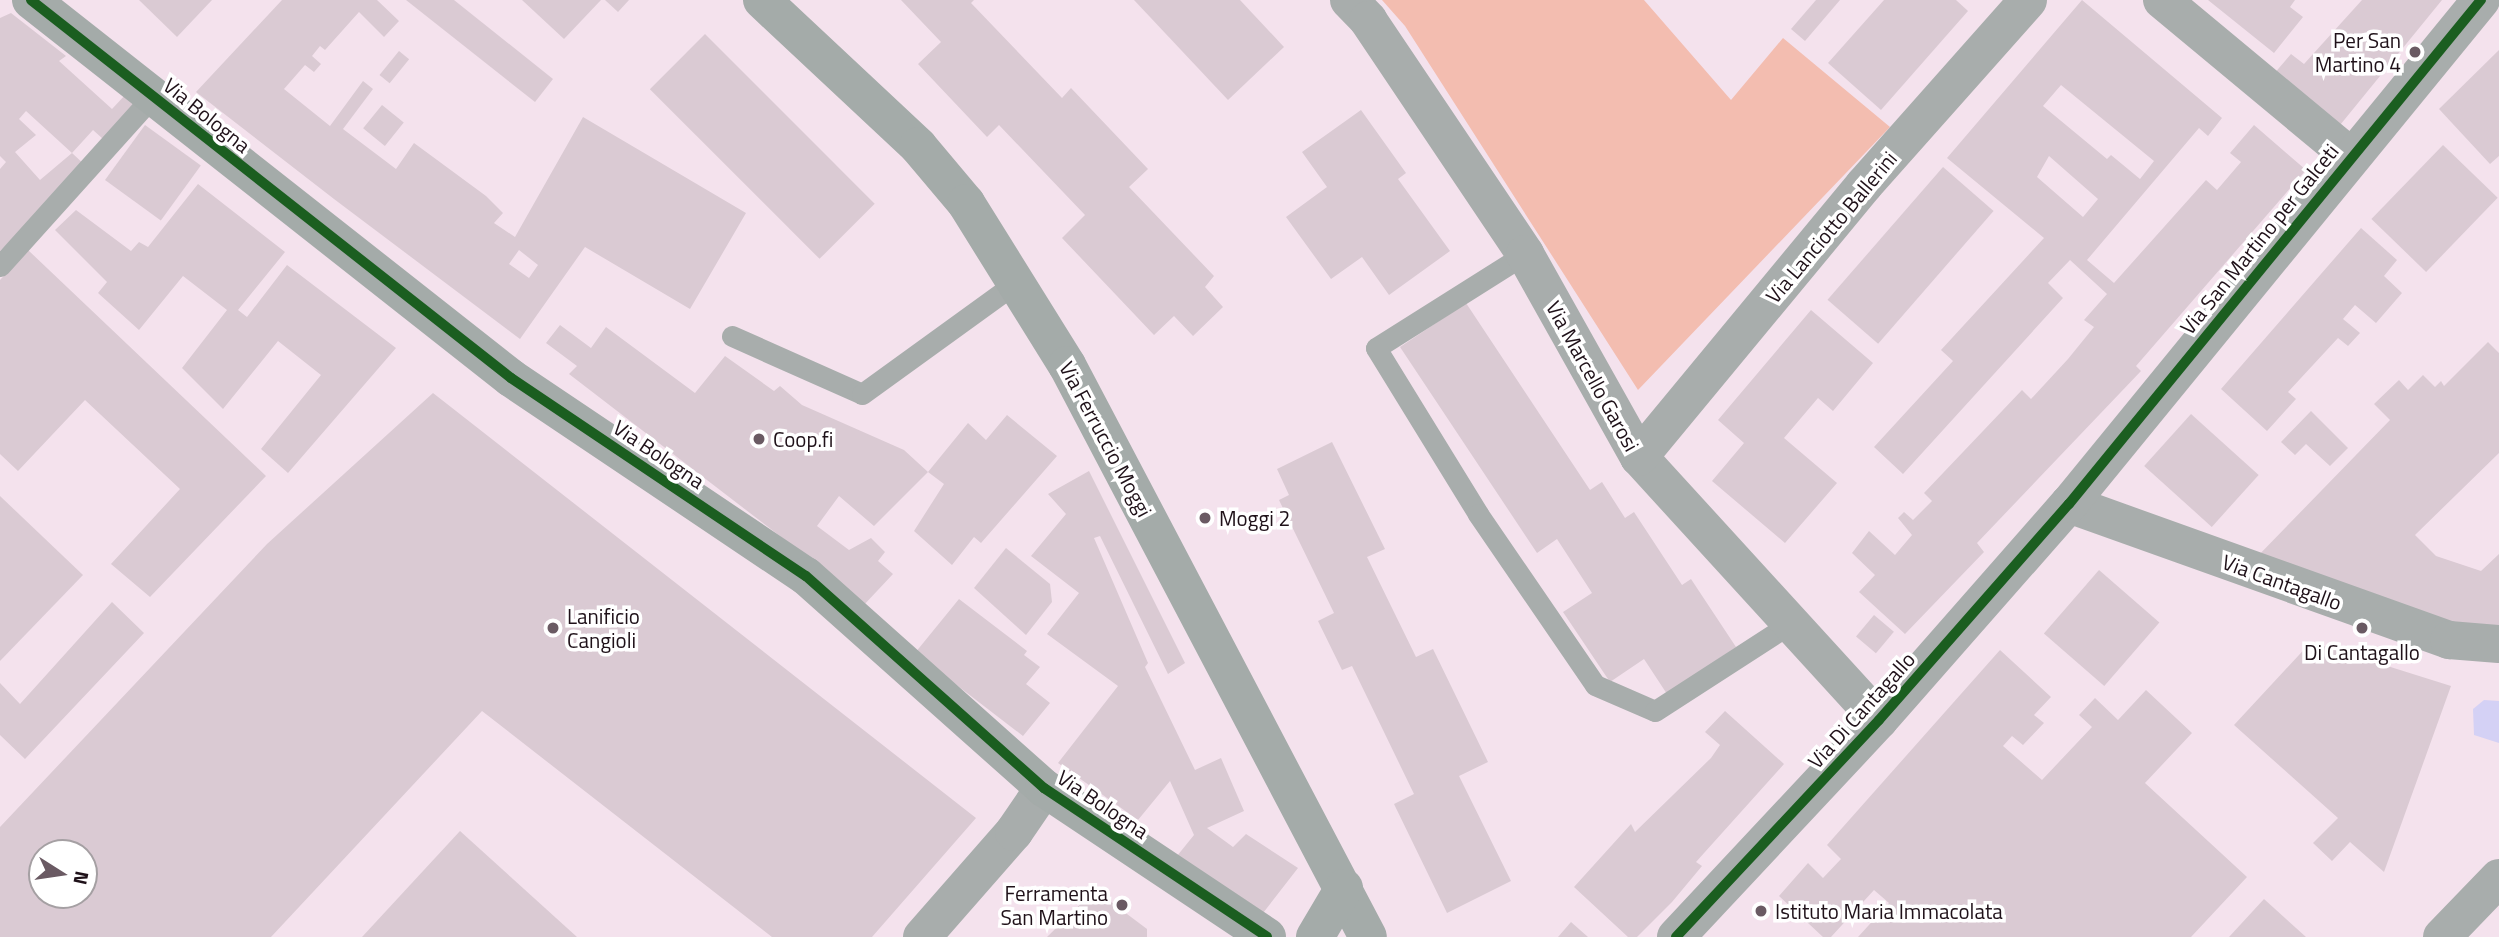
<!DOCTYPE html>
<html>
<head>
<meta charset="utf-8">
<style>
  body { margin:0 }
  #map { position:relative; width:2499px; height:937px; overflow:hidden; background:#f4e2ed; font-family:"Titillium Web",sans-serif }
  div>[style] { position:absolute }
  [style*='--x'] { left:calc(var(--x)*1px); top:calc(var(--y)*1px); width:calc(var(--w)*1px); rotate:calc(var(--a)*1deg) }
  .green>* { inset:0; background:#f3bdb0 }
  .water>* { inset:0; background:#d4d1f5 }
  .building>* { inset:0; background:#dacad3; transform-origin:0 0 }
  .lane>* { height:21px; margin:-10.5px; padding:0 10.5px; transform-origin:10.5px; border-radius:10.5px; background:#a8adac }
  .street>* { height:38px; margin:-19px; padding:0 19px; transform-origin:19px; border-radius:19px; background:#a8adac }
  .secondary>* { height:38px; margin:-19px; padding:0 19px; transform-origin:19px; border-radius:19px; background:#a4aba9 }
  .cycleway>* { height:10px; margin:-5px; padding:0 5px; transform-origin:5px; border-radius:5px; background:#1b5e20 }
  .dots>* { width:19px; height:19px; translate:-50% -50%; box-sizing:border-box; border:4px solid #fff; border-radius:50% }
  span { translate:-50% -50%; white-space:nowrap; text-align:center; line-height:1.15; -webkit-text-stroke:7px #fff; paint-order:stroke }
  .poi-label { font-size:21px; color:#1f1119 }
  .right { translate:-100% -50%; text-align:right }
  .left { translate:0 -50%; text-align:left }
  .street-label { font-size:21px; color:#1f1119 }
  .north { position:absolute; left:28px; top:839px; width:70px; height:70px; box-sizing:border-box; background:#fff; border:2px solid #a5a0a3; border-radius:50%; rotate:102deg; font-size:19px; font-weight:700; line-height:28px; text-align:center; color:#1f1119 }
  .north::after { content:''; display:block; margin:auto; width:24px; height:32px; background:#6a5a63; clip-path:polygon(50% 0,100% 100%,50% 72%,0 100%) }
</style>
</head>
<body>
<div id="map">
  <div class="green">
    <i style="clip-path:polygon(1382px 0,1644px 0,1731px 100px,1783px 38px,1890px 127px,1638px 390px,1405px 26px)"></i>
  </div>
  <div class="water">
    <i style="clip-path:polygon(2484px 700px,2499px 701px,2499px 743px,2474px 735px,2473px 709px)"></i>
  </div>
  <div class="building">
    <i style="clip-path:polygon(139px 0,212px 0,177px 37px)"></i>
    <i style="clip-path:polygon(evenodd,282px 0,377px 0,399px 21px,384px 37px,359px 12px,325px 50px,320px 46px,312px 56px,321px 64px,314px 72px,305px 65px,284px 89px,330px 126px,363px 81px,373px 89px,343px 129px,396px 169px,414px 143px,486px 196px,503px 213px,494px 223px,515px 237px,583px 117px,746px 213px,690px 309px,585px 247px,520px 339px,334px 199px,196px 92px,282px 0,519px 250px,538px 265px,529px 278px,509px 264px,519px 250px)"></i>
    <i style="clip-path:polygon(406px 0,454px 0,553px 79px,535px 102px)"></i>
    <i style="clip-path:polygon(522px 0,601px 0,564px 39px)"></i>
    <i style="clip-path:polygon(605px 0,629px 0,618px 12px)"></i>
    <i style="clip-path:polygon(901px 0,974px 0,971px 3px,1062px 98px,1071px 88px,1148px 169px,1129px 187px,1214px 276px,1205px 287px,1223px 307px,1193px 336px,1174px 316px,1154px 335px,1062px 238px,1085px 215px,999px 125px,987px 137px,918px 64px,941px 42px)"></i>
    <i style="clip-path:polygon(1134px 0,1240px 0,1284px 47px,1228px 100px)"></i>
    <i style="clip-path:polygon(1816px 0,1840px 0,1805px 41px,1791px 29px)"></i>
    <i style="clip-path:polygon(1884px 0,1956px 0,1968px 11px,1881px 110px,1828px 63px)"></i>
    <i style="clip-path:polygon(evenodd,2082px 0,2222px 118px,2208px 136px,2199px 128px,2087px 260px,2114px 283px,2206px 180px,2217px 190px,2241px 162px,2230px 153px,2254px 125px,2306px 170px,2136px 366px,2141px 371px,1977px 543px,1984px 552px,1905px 634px,1859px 592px,1875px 575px,1852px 553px,1869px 531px,1895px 555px,1912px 535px,1898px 518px,1904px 512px,1913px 520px,1932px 501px,1924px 493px,2022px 390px,2031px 399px,2068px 359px,2094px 327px,2084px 320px,2107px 294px,2070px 260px,2048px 283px,2063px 298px,1903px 474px,1874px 447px,1953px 361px,1941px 350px,2044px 238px,1947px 158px,2082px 0,2061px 85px,2154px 161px,2140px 179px,2111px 155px,2107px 159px,2043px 106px,2061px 85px,2082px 0,2049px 156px,2098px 199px,2083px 217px,2037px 177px,2049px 156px)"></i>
    <i style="clip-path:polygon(2208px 0,2295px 0,2290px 7px,2303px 17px,2274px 53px)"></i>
    <i style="clip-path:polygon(2362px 0,2442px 0,2336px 130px,2273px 75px,2291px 54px,2304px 64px)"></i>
    <i style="clip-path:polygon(11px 13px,66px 56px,59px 61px,112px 109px,127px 93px,140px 105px,103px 139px,93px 130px,72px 153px,26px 111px,19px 119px,36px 135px,15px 152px,40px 180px,72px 153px,87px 167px,0 251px,0 169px,6px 162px,0 156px,0 18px)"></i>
    <i style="left:705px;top:34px;width:240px;height:78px;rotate:45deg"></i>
    <i style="clip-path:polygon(2499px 50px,2499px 156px,2490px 164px,2439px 109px)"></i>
    <i style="left:399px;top:51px;width:13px;height:31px;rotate:39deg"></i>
    <i style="left:382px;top:105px;width:28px;height:30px;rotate:39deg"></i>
    <i style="clip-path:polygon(1361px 110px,1406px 173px,1398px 179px,1450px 251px,1389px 295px,1362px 257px,1331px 279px,1286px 217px,1327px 187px,1302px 152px)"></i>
    <i style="left:145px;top:125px;width:69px;height:68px;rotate:36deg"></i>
    <i style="left:2443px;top:145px;width:76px;height:103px;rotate:44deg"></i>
    <i style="left:1943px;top:167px;width:67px;height:176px;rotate:41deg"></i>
    <i style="clip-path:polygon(198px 184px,285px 252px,238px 310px,247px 317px,287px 265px,396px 348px,288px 473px,261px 449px,321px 375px,278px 341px,223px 409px,182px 368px,227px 310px,183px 276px,139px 330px,98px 293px,107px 282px,55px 230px,76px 210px,131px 251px,139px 242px,148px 247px)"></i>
    <i style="clip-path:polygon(2361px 228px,2397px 260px,2384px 276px,2402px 293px,2376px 323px,2355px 305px,2343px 319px,2360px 333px,2348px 346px,2338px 338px,2288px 392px,2296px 399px,2267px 431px,2221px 389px)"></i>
    <i style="clip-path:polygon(28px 250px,266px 476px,150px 597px,111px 564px,180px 489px,85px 400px,18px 471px,0 454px,0 280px)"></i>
    <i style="clip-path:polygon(1466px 303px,1590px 490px,1602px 482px,1625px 518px,1634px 512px,1682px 585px,1691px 579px,1736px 647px,1667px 694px,1644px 659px,1610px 682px,1563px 612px,1592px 593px,1557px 539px,1537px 553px,1400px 347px)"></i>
    <i style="clip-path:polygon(1811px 310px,1873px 363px,1833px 411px,1818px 398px,1784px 438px,1837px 483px,1785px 543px,1712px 481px,1744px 443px,1718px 420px)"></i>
    <i style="clip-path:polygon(560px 325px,591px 348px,606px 327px,695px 393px,725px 356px,774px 391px,780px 386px,802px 405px,904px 450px,928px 472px,874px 526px,839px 496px,817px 526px,849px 550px,871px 538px,885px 552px,878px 561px,893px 574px,862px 607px,828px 573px,569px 374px,577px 366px,546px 343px)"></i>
    <i style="clip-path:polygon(2488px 342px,2499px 353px,2499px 453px,2415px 535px,2436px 556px,2481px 571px,2499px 554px,2499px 628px,2465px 630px,2254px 560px,2390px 420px,2374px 404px,2399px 380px,2408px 390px,2423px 375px,2435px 387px,2441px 381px,2444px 386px)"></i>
    <i style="clip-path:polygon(evenodd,433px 393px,976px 818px,872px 937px,772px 937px,482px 711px,271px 937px,0 937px,0 827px,267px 544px,433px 393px,42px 853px,84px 853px,84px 895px,42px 895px,42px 853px)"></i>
    <i style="clip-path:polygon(2311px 411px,2348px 448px,2330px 466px,2306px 444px,2295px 455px,2281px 442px)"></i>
    <i style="left:2191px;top:414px;width:91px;height:70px;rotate:42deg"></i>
    <i style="clip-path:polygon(1007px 415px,1057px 456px,981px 543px,974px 537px,952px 565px,914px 531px,944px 484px,928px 472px,968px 423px,986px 440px)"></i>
    <i style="clip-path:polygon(1332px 442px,1385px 549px,1367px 557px,1416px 657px,1433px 649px,1488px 762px,1459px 776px,1511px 881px,1447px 913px,1394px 804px,1414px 794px,1352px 666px,1342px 670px,1318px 621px,1334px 613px,1279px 500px,1289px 495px,1277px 469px)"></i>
    <i style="clip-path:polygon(1089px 471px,1185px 663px,1168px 674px,1100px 536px,1094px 538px,1148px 663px,1145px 667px,1195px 770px,1221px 758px,1244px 811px,1207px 828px,1233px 847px,1246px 834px,1298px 868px,1260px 917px,1177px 856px,1194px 835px,1170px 781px,1138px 820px,1058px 763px,1118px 686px,1047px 634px,1079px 593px,1031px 556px,1066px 514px,1048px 494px)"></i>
    <i style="clip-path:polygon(0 496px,83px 575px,0 661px)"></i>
    <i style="clip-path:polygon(1006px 548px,1050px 584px,1052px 602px,1026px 635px,974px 588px)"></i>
    <i style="left:2099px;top:570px;width:80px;height:84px;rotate:41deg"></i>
    <i style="clip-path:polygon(959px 599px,1027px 651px,1024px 655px,1040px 667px,1026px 684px,1050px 703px,1023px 736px,915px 653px)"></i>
    <i style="clip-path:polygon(112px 602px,144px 633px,25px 759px,0 735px,0 683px,20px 704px)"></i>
    <i style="left:1874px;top:615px;width:26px;height:28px;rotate:40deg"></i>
    <i style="clip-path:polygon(2311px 642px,2451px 686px,2384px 872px,2350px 842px,2332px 861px,2313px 843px,2338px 818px,2234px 725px)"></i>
    <i style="clip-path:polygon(2000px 650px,2051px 697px,2034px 715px,2044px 723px,2023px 745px,2012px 736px,2003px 746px,2042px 780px,2092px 727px,2079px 715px,2095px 698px,2118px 720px,2146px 690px,2192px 733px,2145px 783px,2247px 877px,2191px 937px,1858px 937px,1889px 903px,1874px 890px,1831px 937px,1823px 937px,1779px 896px,1808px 863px,1823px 878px,1841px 859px,1827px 845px)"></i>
    <i style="clip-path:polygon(1725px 711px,1784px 764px,1696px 862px,1702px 866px,1672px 902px,1637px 937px,1628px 937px,1574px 887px,1631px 824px,1635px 832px,1711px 758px,1720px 745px,1705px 732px)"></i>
    <i style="clip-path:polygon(460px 831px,577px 937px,362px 937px)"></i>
    <i style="clip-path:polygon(1095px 890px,1147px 929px,1147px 937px,1047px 937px)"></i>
    <i style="clip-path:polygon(2264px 899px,2306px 937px,2229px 937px)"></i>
    <i style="clip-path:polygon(1571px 922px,1588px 937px,1558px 937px)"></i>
  </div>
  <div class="lane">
    <i style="--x:1525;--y:254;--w:176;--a:147.8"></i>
    <i style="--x:1376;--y:348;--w:195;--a:58.4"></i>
    <i style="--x:1478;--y:514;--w:207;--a:55.6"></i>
    <i style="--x:1595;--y:685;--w:65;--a:23.4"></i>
    <i style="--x:1655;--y:711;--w:162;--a:-32.9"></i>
    <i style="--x:0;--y:266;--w:229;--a:-48"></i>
    <i style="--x:732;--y:336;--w:142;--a:24"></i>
    <i style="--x:862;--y:394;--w:188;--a:-35.9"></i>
  </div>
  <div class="street">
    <i style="--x:1349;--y:0;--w:28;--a:46"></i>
    <i style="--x:1368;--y:20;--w:282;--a:56.1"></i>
    <i style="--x:1525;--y:254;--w:233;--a:60.7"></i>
    <i style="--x:1639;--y:457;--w:356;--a:47.6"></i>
    <i style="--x:2162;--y:0;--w:246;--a:39.7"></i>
    <i style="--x:1639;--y:457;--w:353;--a:-50.4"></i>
    <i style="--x:1864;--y:185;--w:247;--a:-48.4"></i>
    <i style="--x:2069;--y:504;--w:404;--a:19.7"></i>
    <i style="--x:2449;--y:640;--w:50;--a:4.6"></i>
    <i style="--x:922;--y:937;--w:140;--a:-48.8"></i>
    <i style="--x:1014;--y:832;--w:53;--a:-55.7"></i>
    <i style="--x:1676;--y:937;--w:297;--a:-46.9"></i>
    <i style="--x:1879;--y:720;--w:288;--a:-48.7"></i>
    <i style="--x:2069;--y:504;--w:651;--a:-50.74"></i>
    <i style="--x:2442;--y:937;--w:82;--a:-46"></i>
  </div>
  <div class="secondary">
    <i style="--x:31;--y:0;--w:611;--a:38.22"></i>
    <i style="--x:511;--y:378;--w:355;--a:33.9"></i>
    <i style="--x:806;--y:576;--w:319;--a:41.7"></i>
    <i style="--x:1044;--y:788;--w:268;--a:33.7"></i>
    <i style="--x:762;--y:0;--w:214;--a:43.1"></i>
    <i style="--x:918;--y:146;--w:75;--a:49.9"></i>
    <i style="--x:966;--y:203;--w:191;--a:58.1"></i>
    <i style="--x:1067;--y:365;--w:646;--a:62.25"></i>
    <i style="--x:1315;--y:937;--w:57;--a:-59.4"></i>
  </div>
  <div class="cycleway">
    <i style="--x:31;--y:0;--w:611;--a:38.22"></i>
    <i style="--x:511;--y:378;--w:355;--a:33.9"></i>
    <i style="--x:806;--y:576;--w:319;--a:41.7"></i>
    <i style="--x:1044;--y:788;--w:268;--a:33.7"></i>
    <i style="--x:1676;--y:937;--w:297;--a:-46.9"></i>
    <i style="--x:1879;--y:720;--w:288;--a:-48.7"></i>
    <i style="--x:2069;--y:504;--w:651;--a:-50.74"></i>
  </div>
  <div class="dots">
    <i style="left:2415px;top:52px;background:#6a5a63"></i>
    <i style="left:759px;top:439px;background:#6a5a63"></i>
    <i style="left:1205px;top:518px;background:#6a5a63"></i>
    <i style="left:553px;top:628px;background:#6a5a63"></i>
    <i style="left:2362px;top:628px;background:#6a5a63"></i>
    <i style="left:1122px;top:905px;background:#6a5a63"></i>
    <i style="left:1761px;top:911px;background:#6a5a63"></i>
  </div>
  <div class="poi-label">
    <span class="right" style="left:2401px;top:52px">Per San<br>Martino 4</span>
    <span class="left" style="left:773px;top:439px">Coop.fi</span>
    <span class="left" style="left:1219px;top:518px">Moggi 2</span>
    <span class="left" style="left:567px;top:628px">Lanificio<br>Cangioli</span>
    <span style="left:2362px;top:652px">Di Cantagallo</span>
    <span class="right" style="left:1108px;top:905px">Ferramenta<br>San Martino</span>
    <span class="left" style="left:1775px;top:911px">Istituto Maria Immacolata</span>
  </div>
  <div class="street-label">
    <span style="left:207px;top:115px;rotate:39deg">Via Bologna</span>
    <span style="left:1831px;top:227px;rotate:-50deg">Via Lanciotto Ballerini</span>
    <span style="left:2259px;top:239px;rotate:-51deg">Via San Martino per Galceti</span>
    <span style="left:1593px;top:376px;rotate:61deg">Via Marcello Garosi</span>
    <span style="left:1106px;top:439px;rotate:62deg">Via Ferruccio Moggi</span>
    <span style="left:659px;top:454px;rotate:34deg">Via Bologna</span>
    <span style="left:2282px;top:582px;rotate:20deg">Via Cantagallo</span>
    <span style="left:1861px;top:710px;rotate:-48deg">Via Di Cantagallo</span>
    <span style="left:1103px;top:804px;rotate:34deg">Via Bologna</span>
  </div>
  <div class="north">N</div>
</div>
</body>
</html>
